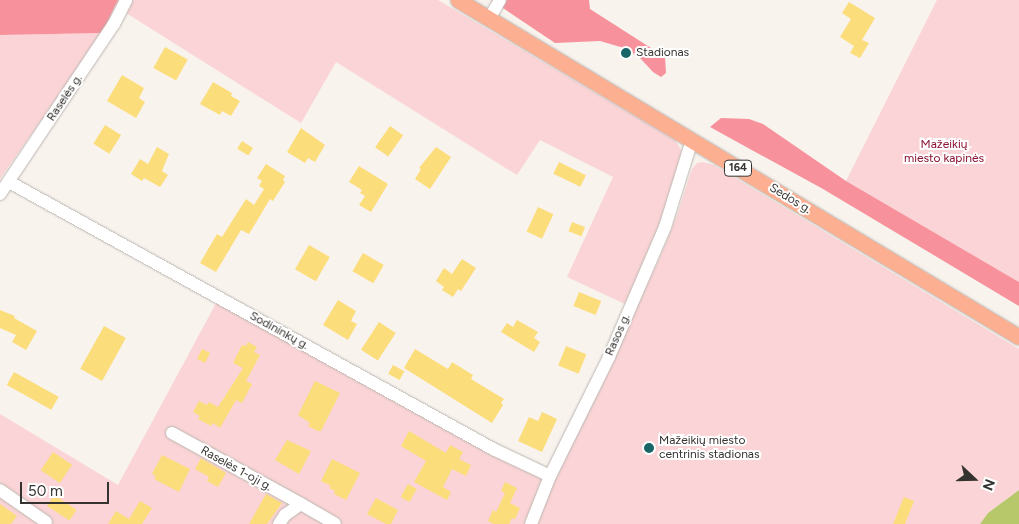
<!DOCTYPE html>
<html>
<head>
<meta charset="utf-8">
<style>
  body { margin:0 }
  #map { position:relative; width:1019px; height:524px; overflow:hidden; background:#f9f3ee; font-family:Figtree,sans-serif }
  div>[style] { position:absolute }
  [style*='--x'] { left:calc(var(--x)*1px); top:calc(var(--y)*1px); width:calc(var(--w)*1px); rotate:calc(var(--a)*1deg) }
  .green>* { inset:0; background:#fad4d6 }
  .forest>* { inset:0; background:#f7919b }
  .water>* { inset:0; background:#b6c869 }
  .building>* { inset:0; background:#fcdd7b; transform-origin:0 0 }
  .roads { filter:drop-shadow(0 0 1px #bbb6b0) drop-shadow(0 0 1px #bbb6b0) }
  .minor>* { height:12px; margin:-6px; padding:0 6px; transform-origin:6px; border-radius:6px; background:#fff }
  .major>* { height:15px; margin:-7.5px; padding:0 7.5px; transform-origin:7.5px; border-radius:7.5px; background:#fdaf92 }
  .dots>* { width:14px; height:14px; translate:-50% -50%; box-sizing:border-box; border:2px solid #fff; border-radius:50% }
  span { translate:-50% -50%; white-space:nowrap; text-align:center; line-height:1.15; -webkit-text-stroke:4px #fff; paint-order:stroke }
  .shield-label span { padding:1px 4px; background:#fff; border:1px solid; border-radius:4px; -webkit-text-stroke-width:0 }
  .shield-label { font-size:11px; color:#353330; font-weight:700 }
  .poi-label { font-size:12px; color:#353330 }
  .left { translate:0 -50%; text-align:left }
  .street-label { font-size:12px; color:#353330 }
  .park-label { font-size:12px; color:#8b1231 }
  .north { position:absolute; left:949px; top:454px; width:50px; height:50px; -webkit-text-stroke:4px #fff; paint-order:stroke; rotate:111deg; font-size:14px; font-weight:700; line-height:20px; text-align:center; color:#353330 }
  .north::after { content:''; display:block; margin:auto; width:18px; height:22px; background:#353330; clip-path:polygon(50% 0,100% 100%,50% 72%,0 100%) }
  .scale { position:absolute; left:20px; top:482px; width:89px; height:22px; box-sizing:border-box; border:2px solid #353330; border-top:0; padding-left:6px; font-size:15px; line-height:18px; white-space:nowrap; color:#353330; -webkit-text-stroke:4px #fff; paint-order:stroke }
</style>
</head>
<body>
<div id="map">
  <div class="green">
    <i style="clip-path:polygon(118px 0,438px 0,675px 140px,681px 150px,680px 161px,663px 220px,625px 304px,567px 277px,613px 177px,540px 140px,517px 175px,336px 62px,301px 123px,115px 6px)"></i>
    <i style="clip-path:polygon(937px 0,1019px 0,1019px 282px,846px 181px)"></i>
    <i style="clip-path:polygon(102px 33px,0 179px,0 35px)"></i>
    <i style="clip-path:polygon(702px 162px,714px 165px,1019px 349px,1019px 490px,988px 513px,980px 524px,0 524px,0 414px,118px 485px,221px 294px,557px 477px,660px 257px,677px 215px,692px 169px,697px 163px)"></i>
  </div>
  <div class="forest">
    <i style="clip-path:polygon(0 0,118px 0,102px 33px,0 35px)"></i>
    <i style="clip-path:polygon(491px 0,589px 0,590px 9px,665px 57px,666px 73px,661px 77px,653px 72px,640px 58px,624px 48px,600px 41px,555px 43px)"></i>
    <i style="clip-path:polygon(721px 118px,749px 119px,763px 124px,846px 181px,1019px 282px,1019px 306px,823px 189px,710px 127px)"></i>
  </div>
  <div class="water">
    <i style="clip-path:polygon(1019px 490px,1019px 524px,980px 524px,988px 513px)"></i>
  </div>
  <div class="building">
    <i style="clip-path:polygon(849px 2px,875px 18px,862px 40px,869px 43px,860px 58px,850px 53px,854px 46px,840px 37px,851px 19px,842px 13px)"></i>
    <i style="left:165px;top:47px;width:26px;height:24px;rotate:29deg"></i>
    <i style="clip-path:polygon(122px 75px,144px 88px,139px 98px,145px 102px,136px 118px,107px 101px)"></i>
    <i style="clip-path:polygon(213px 82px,232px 93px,231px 96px,240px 101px,231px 116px,222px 111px,220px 115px,200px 104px)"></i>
    <i style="left:105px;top:125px;width:19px;height:22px;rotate:32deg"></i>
    <i style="left:390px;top:126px;width:16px;height:26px;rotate:35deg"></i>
    <i style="clip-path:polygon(301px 128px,325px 145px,315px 162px,308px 158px,305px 163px,287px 152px)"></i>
    <i style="left:242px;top:141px;width:13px;height:9px;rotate:32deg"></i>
    <i style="clip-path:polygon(157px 147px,169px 154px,162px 171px,168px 175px,160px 187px,144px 178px,142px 181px,131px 174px,140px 159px,148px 164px)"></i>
    <i style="clip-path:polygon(436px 147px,451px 157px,430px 189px,415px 179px,421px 169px,419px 168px)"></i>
    <i style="left:559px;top:162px;width:30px;height:13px;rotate:26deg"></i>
    <i style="clip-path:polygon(266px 164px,285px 176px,283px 180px,285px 182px,273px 201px,270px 199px,249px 234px,241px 230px,216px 272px,200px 263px,217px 234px,222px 237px,246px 199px,254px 205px,264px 189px,259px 186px,262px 181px,257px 178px)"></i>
    <i style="clip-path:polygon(359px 166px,388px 184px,371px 212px,359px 205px,365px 196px,360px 193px,362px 190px,349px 182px)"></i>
    <i style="left:538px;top:207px;width:17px;height:27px;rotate:25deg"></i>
    <i style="left:572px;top:222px;width:14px;height:10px;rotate:21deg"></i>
    <i style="left:309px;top:245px;width:24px;height:28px;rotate:30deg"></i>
    <i style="left:363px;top:253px;width:24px;height:21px;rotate:30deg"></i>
    <i style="clip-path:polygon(462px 259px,476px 268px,461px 291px,458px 289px,453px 297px,442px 290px,444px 287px,436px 281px,444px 268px,452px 274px)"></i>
    <i style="left:579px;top:292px;width:24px;height:15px;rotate:22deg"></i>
    <i style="clip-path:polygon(338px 300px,356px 311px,351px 321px,357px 324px,348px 340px,323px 325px)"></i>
    <i style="clip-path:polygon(0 310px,15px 316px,14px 318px,37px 331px,26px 350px,12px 342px,16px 335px,0 328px)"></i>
    <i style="clip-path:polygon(517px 320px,538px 332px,534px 338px,540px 342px,534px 352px,501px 332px,507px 323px,513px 327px)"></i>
    <i style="left:379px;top:322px;width:20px;height:33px;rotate:33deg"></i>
    <i style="left:104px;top:326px;width:25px;height:49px;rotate:29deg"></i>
    <i style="clip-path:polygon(248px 342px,257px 347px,254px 352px,260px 355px,246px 381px,252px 384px,242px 403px,236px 400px,220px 428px,213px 423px,211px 426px,198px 419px,200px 416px,193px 412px,199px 401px,207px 405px,209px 402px,218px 407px,243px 368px,233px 363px,242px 345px,246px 346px)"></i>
    <i style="left:566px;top:346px;width:22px;height:21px;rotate:22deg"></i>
    <i style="left:202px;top:349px;width:9px;height:11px;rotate:27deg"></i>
    <i style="clip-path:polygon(415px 349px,448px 369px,452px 362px,473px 375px,471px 379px,504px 399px,501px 403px,503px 405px,492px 423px,404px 368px)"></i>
    <i style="left:393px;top:365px;width:13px;height:10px;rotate:29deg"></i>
    <i style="left:14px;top:372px;width:51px;height:15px;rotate:29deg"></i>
    <i style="clip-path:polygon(315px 381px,340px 393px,321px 431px,318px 431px,308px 426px,310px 423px,298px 415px)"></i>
    <i style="clip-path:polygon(542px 412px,557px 419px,542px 452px,518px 441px,529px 417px,538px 421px)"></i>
    <i style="clip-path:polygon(409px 431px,446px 453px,450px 445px,463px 452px,459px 459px,471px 465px,466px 476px,452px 469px,443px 487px,451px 492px,447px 500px,414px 482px,426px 461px,401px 446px)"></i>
    <i style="clip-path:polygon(287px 440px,311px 451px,299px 474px,275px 460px)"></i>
    <i style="left:53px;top:452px;width:23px;height:22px;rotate:34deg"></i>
    <i style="clip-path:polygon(162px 455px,190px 469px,179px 492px,154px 479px,156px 476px,152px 474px)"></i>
    <i style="clip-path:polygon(201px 458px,226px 473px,218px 487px,207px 481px,209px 477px,195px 469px)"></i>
    <i style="clip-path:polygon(332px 459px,360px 473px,346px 500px,334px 494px,335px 491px,329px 488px,331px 486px,321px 481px)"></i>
    <i style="clip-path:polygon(505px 482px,517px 488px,510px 503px,520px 508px,515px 519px,512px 518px,509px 524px,494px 524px,488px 521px,493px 510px,496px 512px,505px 493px,501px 491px)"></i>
    <i style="left:408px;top:484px;width:10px;height:15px;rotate:29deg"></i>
    <i style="clip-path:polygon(266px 494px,282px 503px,267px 524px,249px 524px)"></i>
    <i style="left:54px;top:495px;width:27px;height:13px;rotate:33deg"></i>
    <i style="clip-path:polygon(904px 497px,914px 501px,905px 524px,893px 524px)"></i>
    <i style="clip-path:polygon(376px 498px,398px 510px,391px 524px,386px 524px,367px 514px)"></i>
    <i style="clip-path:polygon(140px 501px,152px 508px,142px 524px,108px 524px,116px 511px,129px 519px)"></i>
    <i style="clip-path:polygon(0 504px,17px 516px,11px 524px,0 524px)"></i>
  </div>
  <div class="roads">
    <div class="minor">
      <i style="--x:489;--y:19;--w:22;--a:-60"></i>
      <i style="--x:9;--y:182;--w:553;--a:28.88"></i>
      <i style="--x:493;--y:449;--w:63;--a:25.3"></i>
      <i style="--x:0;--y:194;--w:205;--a:-56.2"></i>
      <i style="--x:114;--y:24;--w:27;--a:-63"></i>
      <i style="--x:172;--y:433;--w:147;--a:28.8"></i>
      <i style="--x:0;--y:490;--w:56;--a:34.8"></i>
      <i style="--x:279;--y:524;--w:11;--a:-56"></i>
      <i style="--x:285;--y:515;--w:19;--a:-35"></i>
      <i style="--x:301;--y:504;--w:39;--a:30"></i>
      <i style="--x:531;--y:524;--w:52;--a:-68.4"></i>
      <i style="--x:550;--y:476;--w:133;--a:-63.6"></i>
      <i style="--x:609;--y:357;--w:142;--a:-66.7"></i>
      <i style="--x:665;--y:227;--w:91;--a:-72.8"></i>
    </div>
    <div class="major">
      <i style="--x:458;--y:0;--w:654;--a:30.99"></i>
    </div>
  </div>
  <div class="dots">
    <i style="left:626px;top:53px;background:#186667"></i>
    <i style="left:649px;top:448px;background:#186667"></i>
  </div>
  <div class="shield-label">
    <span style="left:738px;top:168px">164</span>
  </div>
  <div class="poi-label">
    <span class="left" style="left:636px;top:53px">Stadionas</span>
    <span class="left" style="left:659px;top:448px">Mažeikių miesto<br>centrinis stadionas</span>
  </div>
  <div class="street-label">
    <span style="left:65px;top:98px;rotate:-56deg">Raselės g.</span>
    <span style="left:790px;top:199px;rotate:31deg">Sedos g.</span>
    <span style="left:279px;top:331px;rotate:29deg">Sodininkų g.</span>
    <span style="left:618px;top:335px;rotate:-66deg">Rasos g.</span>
    <span style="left:236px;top:469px;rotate:29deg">Raselės 1-oji g.</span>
  </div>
  <div class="park-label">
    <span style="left:944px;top:152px">Mažeikių<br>miesto kapinės</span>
  </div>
  <div class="north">N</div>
  <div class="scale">50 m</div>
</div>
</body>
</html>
